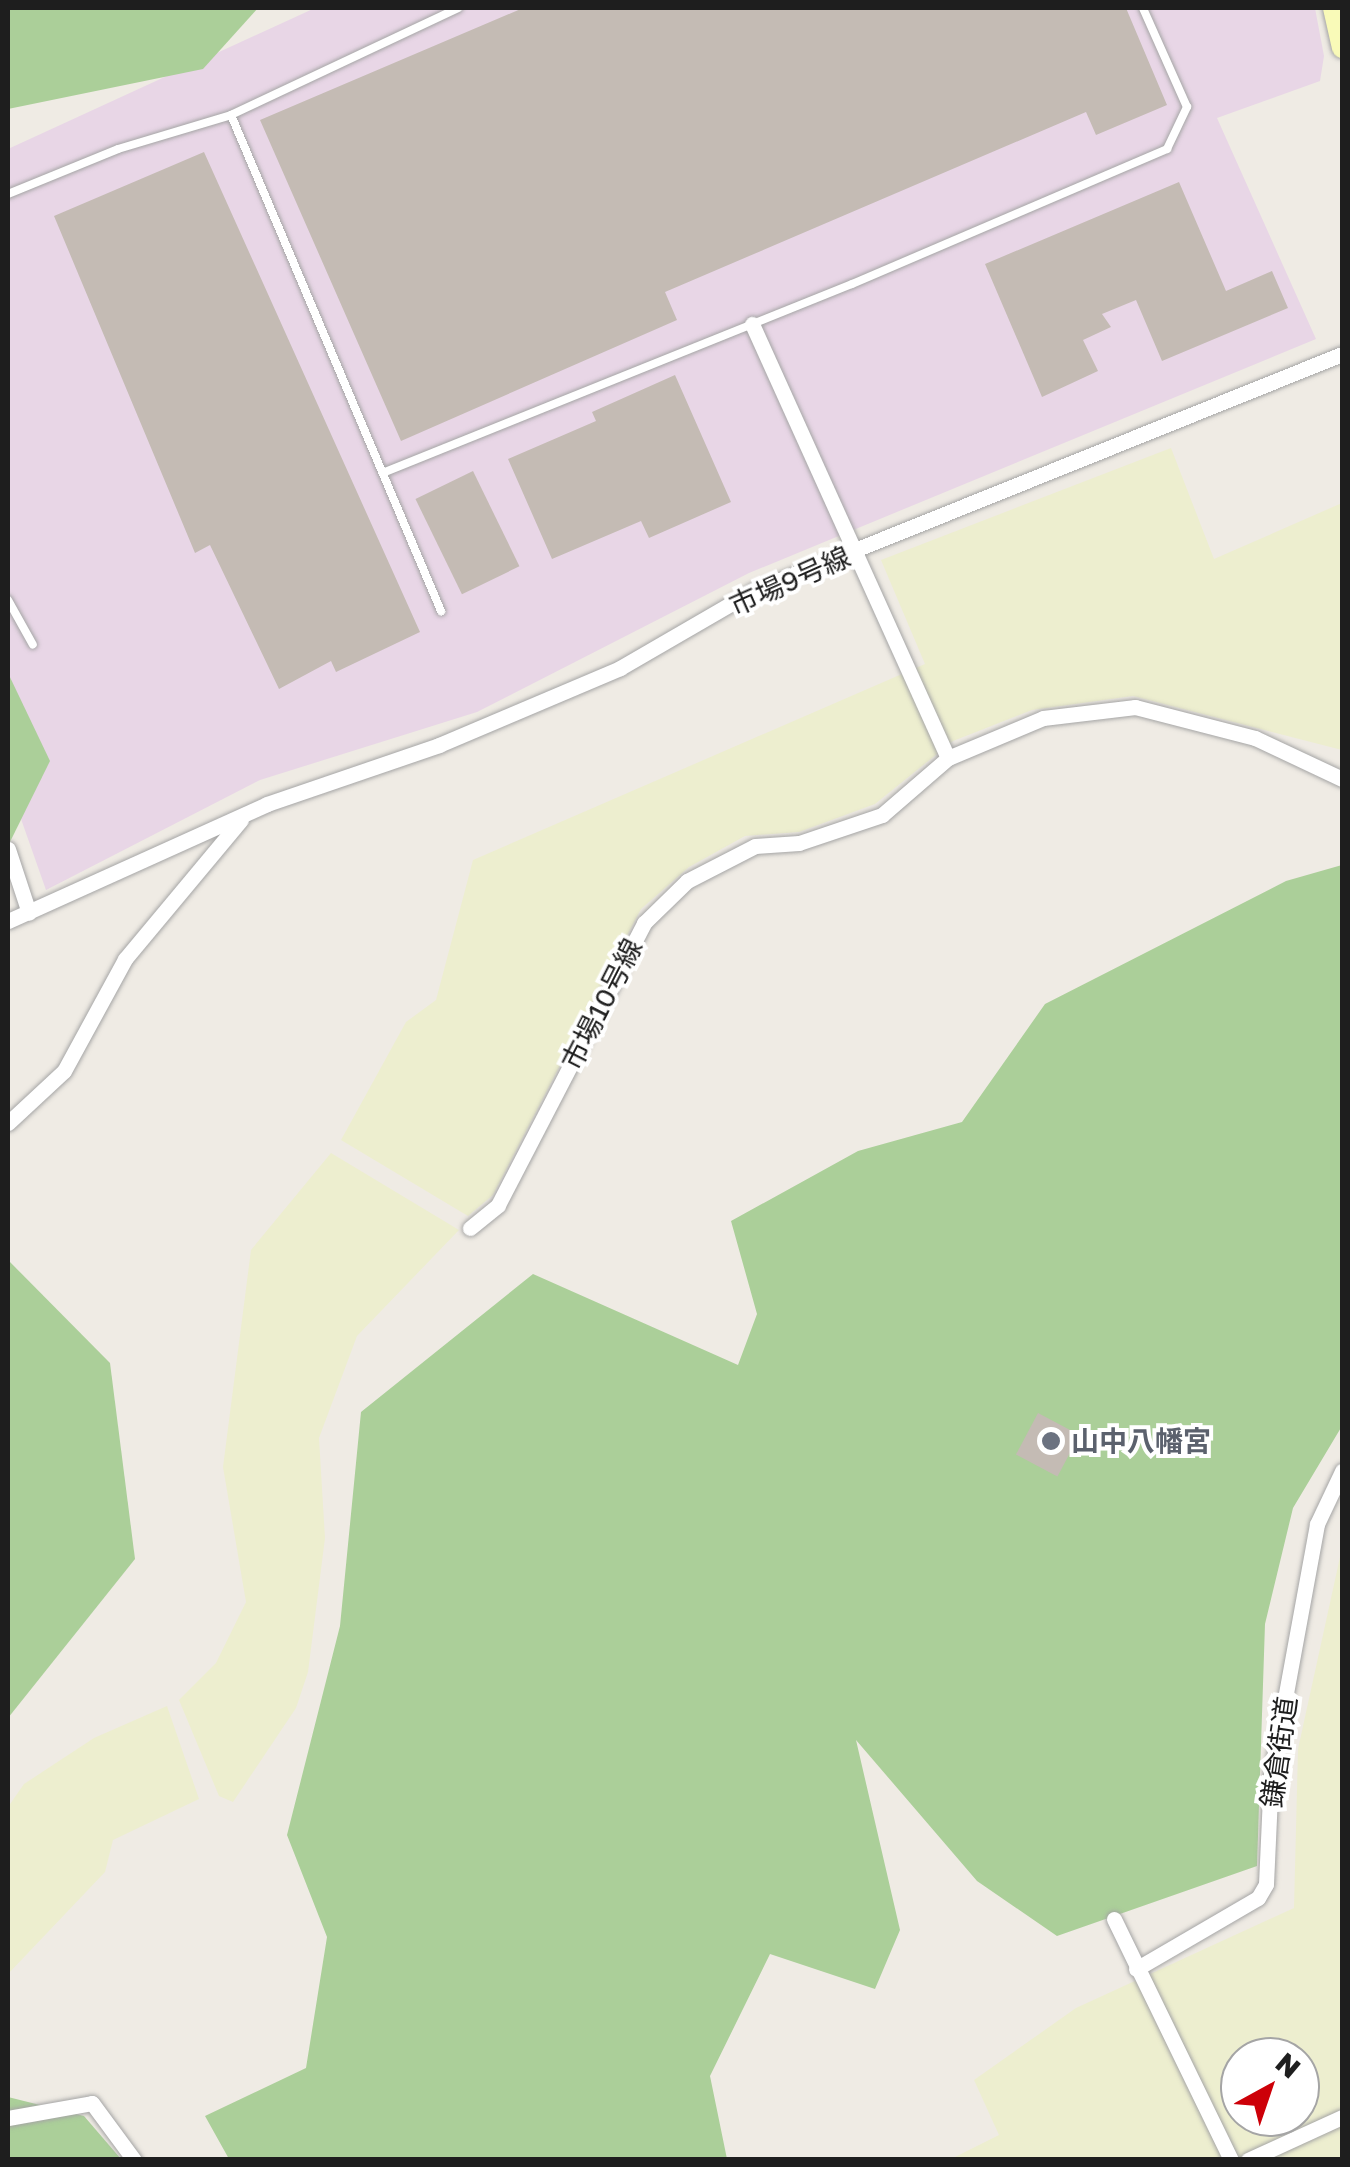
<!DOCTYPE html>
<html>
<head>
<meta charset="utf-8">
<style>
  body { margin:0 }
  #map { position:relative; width:1350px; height:2167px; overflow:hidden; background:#efebe4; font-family:"Golos Text","Noto Sans JP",sans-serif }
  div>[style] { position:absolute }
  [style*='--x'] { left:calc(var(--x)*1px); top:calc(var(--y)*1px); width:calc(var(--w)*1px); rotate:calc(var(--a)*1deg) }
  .industrial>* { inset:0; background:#e8d6e6 }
  .farmland>* { inset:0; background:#edeecf }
  .forest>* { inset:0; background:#abcf99 }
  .building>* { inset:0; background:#c4bbb4; transform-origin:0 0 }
  .roads { filter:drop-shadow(0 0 2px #a5a5a5) drop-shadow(0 0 2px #a5a5a5) }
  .service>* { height:8px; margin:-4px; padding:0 4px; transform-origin:4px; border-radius:4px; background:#fff }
  .minor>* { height:15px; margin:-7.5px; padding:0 7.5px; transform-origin:7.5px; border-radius:7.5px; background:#fff }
  .secondary>* { height:20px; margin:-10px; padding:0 10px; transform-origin:10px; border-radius:10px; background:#f9fab8 }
  .dots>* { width:28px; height:28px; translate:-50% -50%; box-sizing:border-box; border:5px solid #fff; border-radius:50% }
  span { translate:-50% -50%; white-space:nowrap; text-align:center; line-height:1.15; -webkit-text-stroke:8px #fff; paint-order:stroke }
  .street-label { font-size:28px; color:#1e1e1e }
  .worship-label { font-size:28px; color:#5b616d; font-weight:700 }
  .left { translate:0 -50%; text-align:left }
  .frame { position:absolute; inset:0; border:10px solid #1e1e1e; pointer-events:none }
  .north { position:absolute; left:1220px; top:2037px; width:100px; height:100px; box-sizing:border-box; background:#fff; border:2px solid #a5a5a5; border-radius:50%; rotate:40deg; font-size:28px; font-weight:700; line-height:40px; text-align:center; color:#1e1e1e }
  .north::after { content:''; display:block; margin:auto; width:35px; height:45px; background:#cd0008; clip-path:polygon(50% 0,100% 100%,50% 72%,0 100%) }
</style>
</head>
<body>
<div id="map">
  <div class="industrial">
    <i style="clip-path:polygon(315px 8px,1315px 8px,1324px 56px,1320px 81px,1217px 118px,1316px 339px,749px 573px,477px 712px,260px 780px,46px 890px,8px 782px,8px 149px)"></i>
  </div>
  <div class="farmland">
    <i style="clip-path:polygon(1171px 448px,1214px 559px,1342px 503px,1342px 750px,1133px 696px,1032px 710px,953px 741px,875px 804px,799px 832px,745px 836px,689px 867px,641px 909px,493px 1195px,468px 1216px,341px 1140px,406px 1022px,436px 1000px,473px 860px,925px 664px,881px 560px)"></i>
    <i style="clip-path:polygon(331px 1153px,459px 1230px,357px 1336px,319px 1438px,325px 1538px,308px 1672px,296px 1708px,233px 1802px,219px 1796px,179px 1700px,216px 1663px,246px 1602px,223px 1467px,251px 1250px)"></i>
    <i style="clip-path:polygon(evenodd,1342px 1548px,1342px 2159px,949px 2160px,999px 2135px,974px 2080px,1076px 2008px,1294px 1908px,1298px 1749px,1342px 1548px,1240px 2057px,1300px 2057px,1300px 2117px,1240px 2117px,1240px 2057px)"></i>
    <i style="clip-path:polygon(167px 1706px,199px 1799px,113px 1840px,105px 1872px,8px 1974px,8px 1807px,24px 1784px,94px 1738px)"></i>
  </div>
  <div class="forest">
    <i style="clip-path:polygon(8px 8px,258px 8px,203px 69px,8px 109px)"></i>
    <i style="clip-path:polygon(8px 673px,50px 761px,8px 846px)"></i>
    <i style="clip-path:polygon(1342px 865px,1342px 1426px,1293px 1508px,1265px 1624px,1257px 1866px,1057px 1936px,977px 1881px,856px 1740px,900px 1930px,875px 1989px,770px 1954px,710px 2076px,727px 2159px,229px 2159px,205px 2116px,306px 2068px,327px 1937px,287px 1835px,340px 1626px,361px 1412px,533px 1274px,738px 1365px,757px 1314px,731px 1221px,858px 1151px,962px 1122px,1045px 1004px,1286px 881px)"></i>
    <i style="clip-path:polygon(8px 1260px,110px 1363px,135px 1559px,8px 1718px)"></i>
    <i style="clip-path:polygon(8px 2097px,84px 2116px,121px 2159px,8px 2160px)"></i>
  </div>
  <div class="building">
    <i style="clip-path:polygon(523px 8px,1126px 8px,1167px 105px,1096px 135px,1086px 112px,665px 292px,677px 320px,401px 441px,260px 120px)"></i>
    <i style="clip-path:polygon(204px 152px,420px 632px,336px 672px,331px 661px,279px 689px,210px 545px,195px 553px,54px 216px)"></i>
    <i style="clip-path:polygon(1179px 182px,1226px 291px,1272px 271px,1288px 308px,1162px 361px,1136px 300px,1102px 314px,1111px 327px,1083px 340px,1098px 371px,1042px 397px,985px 264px)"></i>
    <i style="clip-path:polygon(675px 375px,731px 502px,649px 538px,641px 521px,552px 559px,508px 459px,596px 421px,592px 412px)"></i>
    <i style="left:473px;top:471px;width:106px;height:64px;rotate:64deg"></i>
    <i style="left:1038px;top:1413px;width:47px;height:47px;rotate:28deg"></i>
  </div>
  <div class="roads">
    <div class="service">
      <i style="--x:231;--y:115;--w:539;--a:67.05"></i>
      <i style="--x:8;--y:194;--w:119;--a:-22.2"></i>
      <i style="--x:118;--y:149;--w:118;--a:-16.7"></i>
      <i style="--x:231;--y:115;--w:251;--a:-25.2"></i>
      <i style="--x:385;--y:472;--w:503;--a:-21.93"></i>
      <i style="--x:852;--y:284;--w:343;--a:-23.2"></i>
      <i style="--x:1167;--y:149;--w:47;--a:-64.5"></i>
      <i style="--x:1187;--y:107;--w:108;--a:-114"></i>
      <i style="--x:8;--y:600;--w:51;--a:60.9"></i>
    </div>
    <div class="minor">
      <i style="--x:752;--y:324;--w:476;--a:65.7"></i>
      <i style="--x:8;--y:849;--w:67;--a:71.8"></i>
      <i style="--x:8;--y:921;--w:284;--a:-24.3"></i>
      <i style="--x:267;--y:804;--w:182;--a:-18.9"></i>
      <i style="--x:439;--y:745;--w:197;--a:-23"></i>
      <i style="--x:620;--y:668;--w:154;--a:-30.1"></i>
      <i style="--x:753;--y:591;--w:635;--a:-21.92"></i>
      <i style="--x:8;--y:1123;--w:76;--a:-42.9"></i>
      <i style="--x:64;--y:1071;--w:128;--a:-61.4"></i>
      <i style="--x:125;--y:959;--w:181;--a:-50.2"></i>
      <i style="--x:470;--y:1228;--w:36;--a:-39"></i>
      <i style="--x:498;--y:1205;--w:318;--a:-62.6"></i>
      <i style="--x:644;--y:923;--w:60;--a:-44.3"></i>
      <i style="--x:687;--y:881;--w:76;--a:-27.2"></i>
      <i style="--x:755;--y:846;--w:44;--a:-3.9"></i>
      <i style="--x:799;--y:843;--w:88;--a:-18.6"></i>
      <i style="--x:882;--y:815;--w:87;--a:-40.8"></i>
      <i style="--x:948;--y:758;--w:103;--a:-22.8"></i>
      <i style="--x:1043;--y:718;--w:93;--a:-6.8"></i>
      <i style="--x:1135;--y:707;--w:124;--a:14.5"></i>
      <i style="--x:1255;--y:738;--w:96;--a:25.2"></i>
      <i style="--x:1114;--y:1919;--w:268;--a:64.1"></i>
      <i style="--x:1136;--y:1969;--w:141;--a:-30.2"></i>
      <i style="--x:1258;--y:1898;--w:16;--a:-60"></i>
      <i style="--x:1266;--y:1884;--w:109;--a:-87.4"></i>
      <i style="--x:1271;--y:1775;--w:255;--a:-79.6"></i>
      <i style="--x:1317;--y:1524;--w:59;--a:-64.7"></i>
      <i style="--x:8;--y:2118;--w:85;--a:-10.1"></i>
      <i style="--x:92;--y:2103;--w:71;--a:53.6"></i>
      <i style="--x:1248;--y:2160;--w:103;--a:-24.6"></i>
    </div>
    <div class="secondary">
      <i style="--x:1333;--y:8;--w:41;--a:77.3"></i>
    </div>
  </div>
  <div class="dots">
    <i style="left:1051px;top:1441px;background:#6b7280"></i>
  </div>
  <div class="street-label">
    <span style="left:790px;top:581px;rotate:-24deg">市場9号線</span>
    <span style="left:602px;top:1004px;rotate:-63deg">市場10号線</span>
    <span style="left:1279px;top:1752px;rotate:-82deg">鎌倉街道</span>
  </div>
  <div class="worship-label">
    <span class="left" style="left:1071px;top:1441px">山中八幡宮</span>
  </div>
  <div class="frame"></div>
  <div class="north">N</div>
</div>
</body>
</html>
